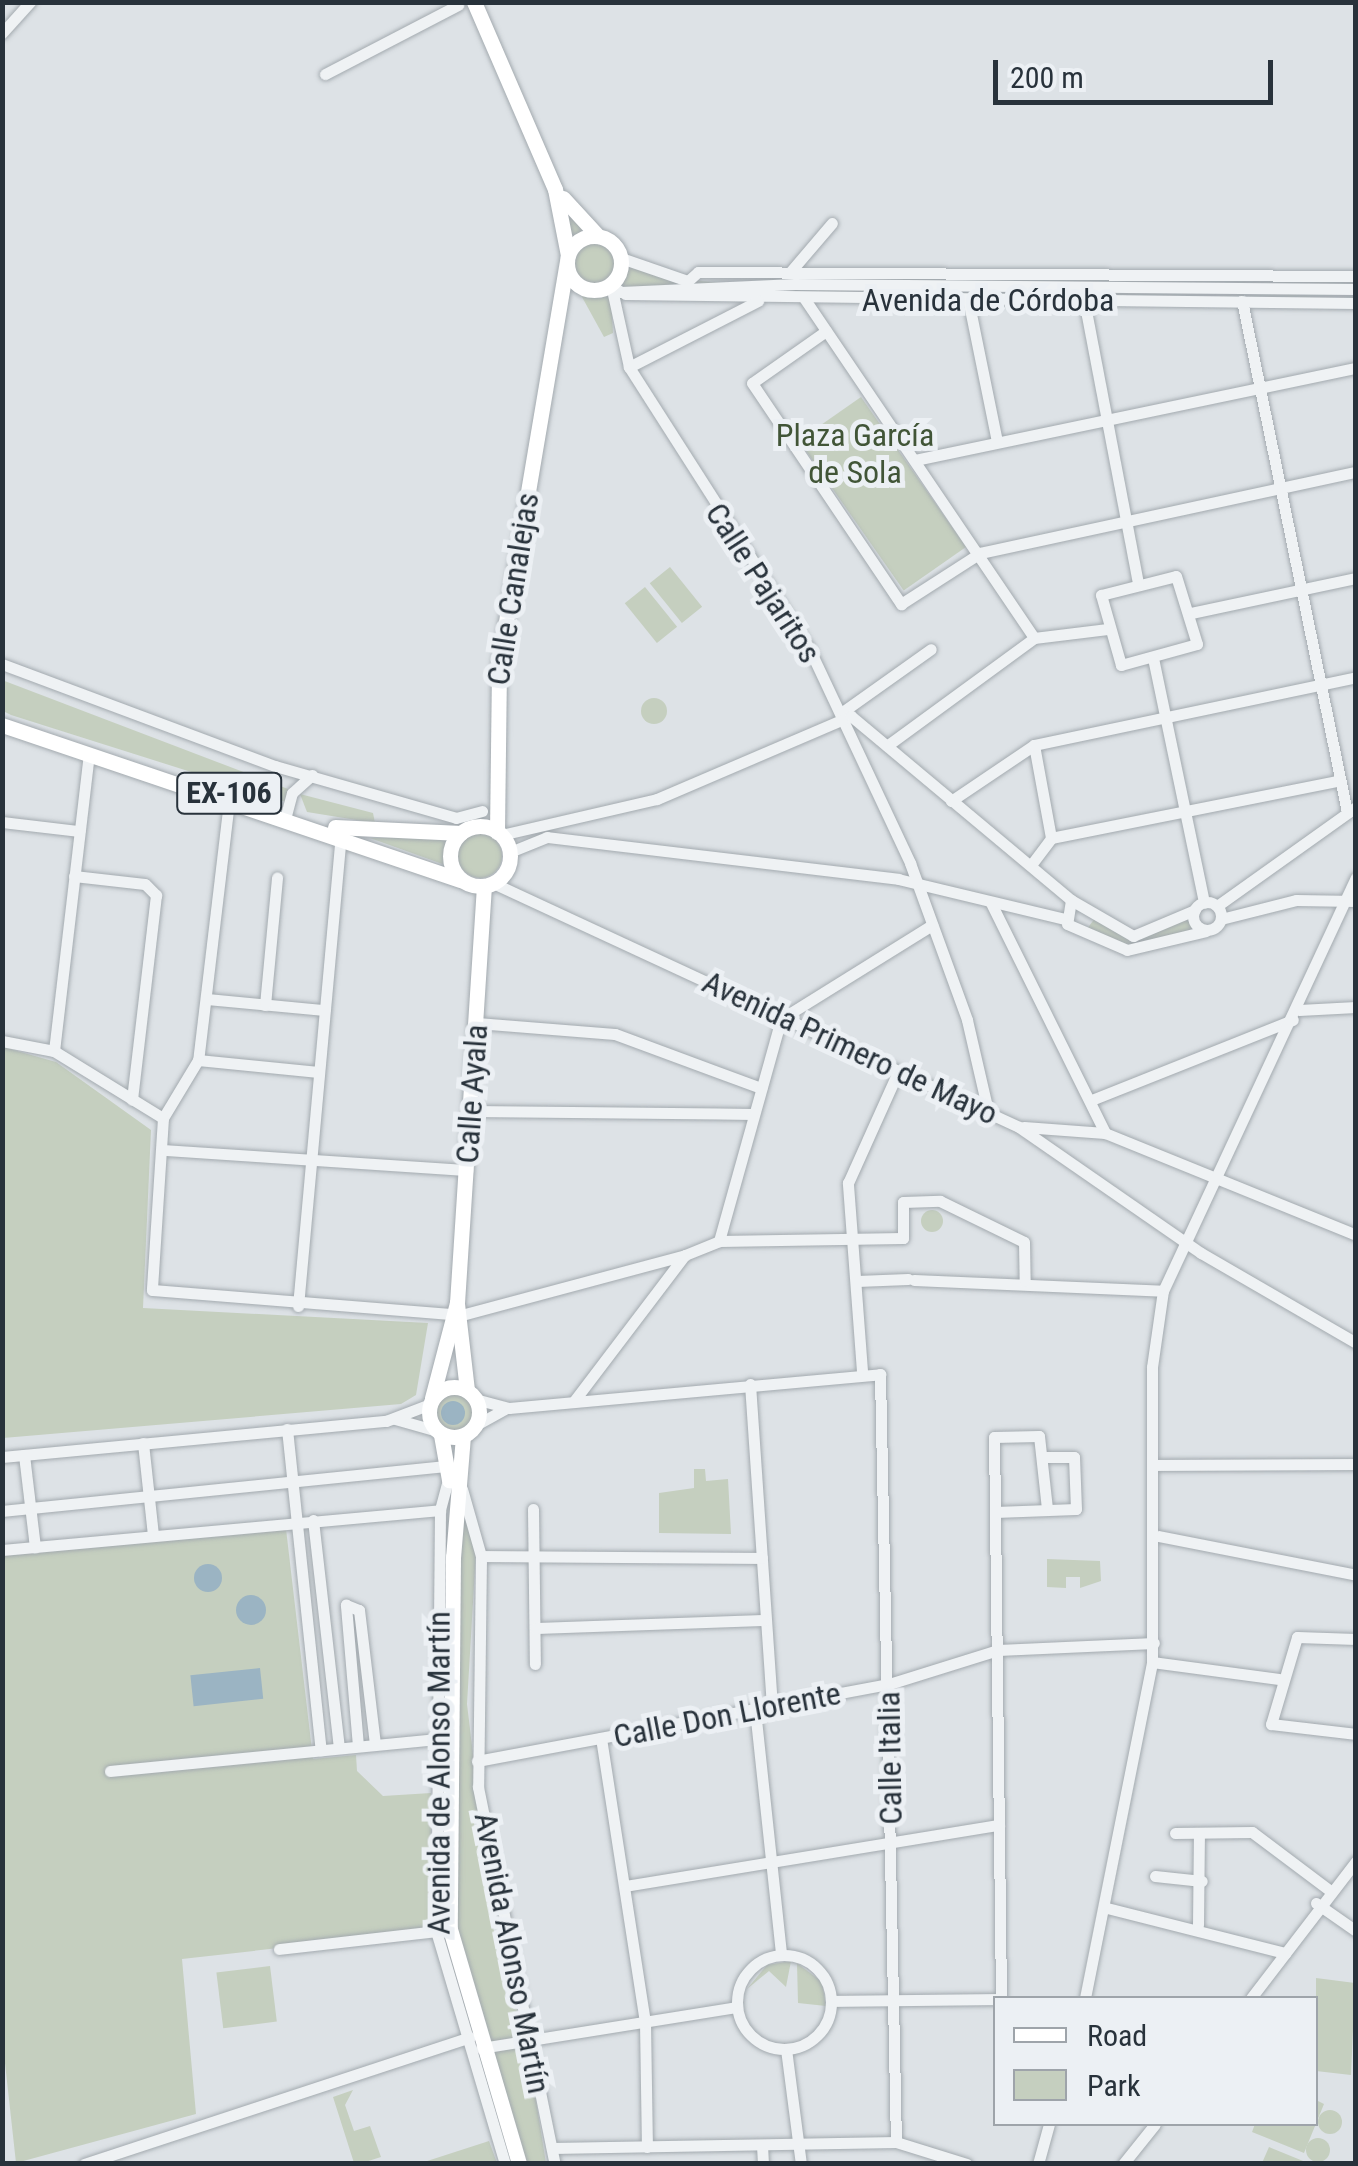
<!DOCTYPE html>
<html>
<head>
<meta charset="utf-8">
<style>
  body { margin:0 }
  #map { position:relative; width:1358px; height:2166px; overflow:hidden; background:#dde2e6; font-family:"Roboto Condensed",sans-serif }
  div>[style] { position:absolute }
  [style*='--x'] { left:calc(var(--x)*1px); top:calc(var(--y)*1px); width:calc(var(--w)*1px); rotate:calc(var(--a)*1deg) }
  .green>* { inset:0; background:#c5cfbf; transform-origin:0 0 }
  .round { border-radius:50% }
  .water>* { inset:0; background:#9bb4c3; transform-origin:0 0 }
  .roads { filter:drop-shadow(0 0 2px #a3aaaf) drop-shadow(0 0 2px #a3aaaf) }
  .minor>* { height:11px; margin:-5.5px; padding:0 5.5px; transform-origin:5.5px; border-radius:5.5px; background:#eff2f4 }
  .minor>.ring { margin:-5.5px; padding:0; box-sizing:content-box; background:none; border:11px solid #eff2f4; border-radius:50% }
  .major>* { height:15px; margin:-7.5px; padding:0 7.5px; transform-origin:7.5px; border-radius:7.5px; background:#fff }
  .major>.ring { margin:-7.5px; padding:0; box-sizing:content-box; background:none; border:15px solid #fff; border-radius:50% }
  span { translate:-50% -50%; white-space:nowrap; text-align:center; line-height:1.15; -webkit-text-stroke:10px #ecf0f4; paint-order:stroke }
  .shield-label span { padding:2px 8px; background:#ecf0f4; border:2px solid; border-radius:8px; -webkit-text-stroke-width:0 }
  .shield-label { font-size:30px; color:#28323b; font-weight:700 }
  .street-label { font-size:32px; color:#28323b }
  .park-label { font-size:32px; color:#415537 }
  .frame { position:absolute; inset:0; border:5px solid #28323b; pointer-events:none }
  .legend { position:absolute; left:993px; top:1996px; width:325px; height:130px; box-sizing:border-box; background:#ecf0f4; border:2px solid #9ea4aa; margin:0; padding:12px 18px; list-style:none; font-size:30px; color:#28323b }
  .legend li { display:flex; align-items:center; gap:20px; height:50px }
  .legend b { width:50px; border:2px solid #9ea4aa }
  .scale { position:absolute; left:993px; top:60px; width:280px; height:45px; box-sizing:border-box; border:5px solid #28323b; border-top:0; padding-left:12px; font-size:30px; line-height:35px; white-space:nowrap; color:#28323b; -webkit-text-stroke:8px #ecf0f4; paint-order:stroke }
</style>
</head>
<body>
<div id="map">
  <div class="green">
    <i style="clip-path:polygon(555px 189px,622px 258px,675px 278px,729px 284px,611px 298px,613px 333px,604px 337px,571px 277px)"></i>
    <i style="left:861px;top:397px;width:183px;height:76px;rotate:55deg"></i>
    <i style="left:670px;top:567px;width:51px;height:26px;rotate:51deg"></i>
    <i style="left:645px;top:587px;width:51px;height:26px;rotate:51deg"></i>
    <i style="clip-path:polygon(2px 680px,288px 789px,286px 802px,11px 715px,3px 711px)"></i>
    <i class="round" style="left:641px;top:698px;width:26px;height:26px"></i>
    <i style="clip-path:polygon(300px 794px,373px 813px,375px 823px,307px 812px)"></i>
    <i class="round" style="left:458px;top:834px;width:44px;height:44px"></i>
    <i style="clip-path:polygon(454px 836px,448px 866px,370px 838px)"></i>
    <i style="clip-path:polygon(1183px 915px,1196px 930px,1127px 945px,1087px 929px,1095px 918px,1143px 939px)"></i>
    <i style="clip-path:polygon(3px 1047px,56px 1062px,151px 1130px,143px 1308px,428px 1323px,416px 1395px,401px 1404px,3px 1438px)"></i>
    <i class="round" style="left:921px;top:1210px;width:22px;height:22px"></i>
    <i class="round" style="left:432px;top:1392px;width:42px;height:42px"></i>
    <i style="clip-path:polygon(694px 1469px,705px 1469px,706px 1481px,728px 1479px,731px 1534px,659px 1533px,659px 1493px,694px 1488px)"></i>
    <i style="clip-path:polygon(460px 1501px,476px 1551px,467px 1704px,480px 1813px,472px 1813px,506px 1996px,519px 1994px,546px 2163px,519px 2163px,455px 1967px)"></i>
    <i style="clip-path:polygon(286px 1529px,313px 1759px,356px 1755px,357px 1771px,383px 1796px,431px 1793px,430px 1931px,182px 1959px,196px 2114px,16px 2163px,3px 2045px,3px 1556px)"></i>
    <i style="clip-path:polygon(1047px 1559px,1100px 1561px,1101px 1581px,1080px 1588px,1080px 1577px,1066px 1577px,1066px 1588px,1047px 1587px)"></i>
    <i style="clip-path:polygon(791px 1961px,786px 1987px,769px 1971px,747px 1989px,767px 1965px)"></i>
    <i style="clip-path:polygon(797px 1963px,822px 1982px,826px 2006px,798px 2003px)"></i>
    <i style="left:270px;top:1966px;width:56px;height:54px;rotate:83deg"></i>
    <i style="clip-path:polygon(1316px 1978px,1355px 1983px,1351px 2075px,1316px 2071px)"></i>
    <i style="clip-path:polygon(353px 2090px,345px 2105px,354px 2131px,370px 2126px,381px 2157px,362px 2163px,354px 2163px,333px 2097px)"></i>
    <i style="clip-path:polygon(1316px 2100px,1324px 2104px,1304px 2153px,1252px 2132px,1255px 2124px,1316px 2124px)"></i>
    <i class="round" style="left:1318px;top:2110px;width:24px;height:24px"></i>
    <i class="round" style="left:1306px;top:2138px;width:24px;height:24px"></i>
    <i style="clip-path:polygon(489px 2141px,497px 2163px,421px 2163px)"></i>
    <i style="clip-path:polygon(1269px 2147px,1308px 2163px,1262px 2163px)"></i>
  </div>
  <div class="water">
    <i class="round" style="left:441px;top:1401px;width:24px;height:24px"></i>
    <i class="round" style="left:194px;top:1564px;width:28px;height:28px"></i>
    <i class="round" style="left:236px;top:1595px;width:30px;height:30px"></i>
    <i style="left:260px;top:1668px;width:31px;height:70px;rotate:84deg"></i>
  </div>
  <div class="roads">
    <div class="minor">
      <i style="--x:2;--y:33;--w:42;--a:-47.9"></i>
      <i style="--x:325;--y:74;--w:150;--a:-27.4"></i>
      <i style="--x:621;--y:258;--w:68;--a:19"></i>
      <i style="--x:791;--y:271;--w:63;--a:-49.5"></i>
      <i style="--x:689;--y:280;--w:12;--a:-42"></i>
      <i style="--x:698;--y:272;--w:658;--a:0.35"></i>
      <i style="--x:611;--y:285;--w:84;--a:77.6"></i>
      <i style="--x:629;--y:367;--w:334;--a:57.4"></i>
      <i style="--x:809;--y:648;--w:238;--a:64.8"></i>
      <i style="--x:910;--y:863;--w:167;--a:70"></i>
      <i style="--x:967;--y:1020;--w:93;--a:77"></i>
      <i style="--x:611;--y:285;--w:12;--a:35"></i>
      <i style="--x:621;--y:292;--w:174;--a:-2.6"></i>
      <i style="--x:795;--y:284;--w:561;--a:0.51"></i>
      <i style="--x:625;--y:294;--w:731;--a:0.71"></i>
      <i style="--x:804;--y:298;--w:410;--a:55.9"></i>
      <i style="--x:968;--y:299;--w:145;--a:78.5"></i>
      <i style="--x:1084;--y:300;--w:288;--a:79.2"></i>
      <i style="--x:1242;--y:301;--w:522;--a:78.39"></i>
      <i style="--x:826;--y:331;--w:90;--a:144.9"></i>
      <i style="--x:752;--y:383;--w:267;--a:56"></i>
      <i style="--x:901;--y:604;--w:94;--a:-32.8"></i>
      <i style="--x:980;--y:553;--w:385;--a:-12.2"></i>
      <i style="--x:629;--y:367;--w:145;--a:-27.1"></i>
      <i style="--x:915;--y:460;--w:450;--a:-11.8"></i>
      <i style="--x:1176;--y:576;--w:71;--a:72.8"></i>
      <i style="--x:1197;--y:644;--w:79;--a:164.6"></i>
      <i style="--x:1121;--y:665;--w:73;--a:-105.9"></i>
      <i style="--x:1101;--y:595;--w:77;--a:-14.2"></i>
      <i style="--x:1191;--y:613;--w:169;--a:-12"></i>
      <i style="--x:1034;--y:638;--w:74;--a:-7"></i>
      <i style="--x:1153;--y:658;--w:250;--a:78.2"></i>
      <i style="--x:2;--y:664;--w:291;--a:20.5"></i>
      <i style="--x:275;--y:766;--w:188;--a:16"></i>
      <i style="--x:456;--y:818;--w:27;--a:-15"></i>
      <i style="--x:841;--y:713;--w:110;--a:-35.4"></i>
      <i style="--x:888;--y:745;--w:181;--a:-36.2"></i>
      <i style="--x:1034;--y:745;--w:95;--a:79.6"></i>
      <i style="--x:230;--y:793;--w:269;--a:96.8"></i>
      <i style="--x:198;--y:1060;--w:68;--a:121.1"></i>
      <i style="--x:163;--y:1118;--w:172;--a:93.7"></i>
      <i style="--x:152;--y:1290;--w:297;--a:4.6"></i>
      <i style="--x:951;--y:801;--w:100;--a:-34"></i>
      <i style="--x:1034;--y:745;--w:329;--a:-11.9"></i>
      <i style="--x:285;--y:819;--w:27;--a:-75"></i>
      <i style="--x:292;--y:793;--w:27;--a:-42"></i>
      <i style="--x:2;--y:822;--w:78;--a:6.7"></i>
      <i style="--x:501;--y:835;--w:160;--a:-13"></i>
      <i style="--x:657;--y:799;--w:211;--a:-23.2"></i>
      <i style="--x:851;--y:716;--w:287;--a:39.9"></i>
      <i style="--x:1071;--y:900;--w:72;--a:30.1"></i>
      <i style="--x:1133;--y:936;--w:67;--a:-22.8"></i>
      <i style="--x:510;--y:852;--w:40;--a:-22"></i>
      <i style="--x:547;--y:837;--w:354;--a:6.8"></i>
      <i style="--x:898;--y:879;--w:171;--a:13.5"></i>
      <i style="--x:1031;--y:865;--w:34;--a:-53"></i>
      <i style="--x:1051;--y:838;--w:292;--a:-11.3"></i>
      <i style="--x:74;--y:876;--w:71;--a:6.4"></i>
      <i style="--x:145;--y:884;--w:16;--a:45"></i>
      <i style="--x:156;--y:895;--w:206;--a:96.7"></i>
      <i style="--x:493;--y:883;--w:580;--a:24.89"></i>
      <i style="--x:1019;--y:1127;--w:221;--a:34.7"></i>
      <i style="--x:1201;--y:1253;--w:179;--a:30.1"></i>
      <i style="--x:1071;--y:900;--w:24;--a:99"></i>
      <i style="--x:1067;--y:924;--w:65;--a:23.4"></i>
      <i style="--x:1127;--y:950;--w:81;--a:-13.5"></i>
      <i class="ring" style="left:1193px;top:902px;width:17px;height:17px"></i>
      <i style="--x:991;--y:903;--w:257;--a:63.6"></i>
      <i style="--x:1217;--y:906;--w:171;--a:-35.5"></i>
      <i style="--x:1221;--y:919;--w:77;--a:-14.2"></i>
      <i style="--x:1296;--y:900;--w:60;--a:1"></i>
      <i style="--x:207;--y:999;--w:118;--a:5.4"></i>
      <i style="--x:265;--y:1005;--w:128;--a:-84.6"></i>
      <i style="--x:1299;--y:1010;--w:57;--a:-3"></i>
      <i style="--x:477;--y:1023;--w:138;--a:4.6"></i>
      <i style="--x:615;--y:1034;--w:156;--a:20.3"></i>
      <i style="--x:2;--y:1041;--w:53;--a:10.9"></i>
      <i style="--x:54;--y:1051;--w:128;--a:31.6"></i>
      <i style="--x:54;--y:1051;--w:299;--a:-83.3"></i>
      <i style="--x:198;--y:1060;--w:121;--a:5.7"></i>
      <i style="--x:1094;--y:1099;--w:214;--a:-21.7"></i>
      <i style="--x:471;--y:1111;--w:282;--a:0.6"></i>
      <i style="--x:1024;--y:1127;--w:81;--a:4.2"></i>
      <i style="--x:1105;--y:1133;--w:271;--a:22.1"></i>
      <i style="--x:164;--y:1150;--w:304;--a:3.8"></i>
      <i style="--x:719;--y:1241;--w:230;--a:-74.4"></i>
      <i style="--x:781;--y:1019;--w:178;--a:-31.9"></i>
      <i style="--x:914;--y:1280;--w:249;--a:2.5"></i>
      <i style="--x:857;--y:1281;--w:51;--a:-2.2"></i>
      <i style="--x:298;--y:1306;--w:470;--a:-84.8"></i>
      <i style="--x:458;--y:1316;--w:235;--a:-15"></i>
      <i style="--x:862;--y:1371;--w:189;--a:-94.3"></i>
      <i style="--x:848;--y:1183;--w:122;--a:-65.8"></i>
      <i style="--x:750;--y:1384;--w:325;--a:86.1"></i>
      <i style="--x:475;--y:1399;--w:35;--a:15"></i>
      <i style="--x:509;--y:1408;--w:373;--a:-5.2"></i>
      <i style="--x:880;--y:1374;--w:768;--a:88.81"></i>
      <i style="--x:574;--y:1401;--w:183;--a:-52.8"></i>
      <i style="--x:685;--y:1255;--w:37;--a:-22"></i>
      <i style="--x:719;--y:1241;--w:184;--a:-0.9"></i>
      <i style="--x:903;--y:1238;--w:36;--a:-90"></i>
      <i style="--x:903;--y:1202;--w:37;--a:-2"></i>
      <i style="--x:940;--y:1201;--w:93;--a:26"></i>
      <i style="--x:1024;--y:1242;--w:39;--a:89"></i>
      <i style="--x:395;--y:1419;--w:44;--a:15.9"></i>
      <i style="--x:476;--y:1425;--w:33;--a:-29"></i>
      <i style="--x:287;--y:1429;--w:323;--a:84"></i>
      <i style="--x:143;--y:1443;--w:93;--a:83.8"></i>
      <i style="--x:24;--y:1455;--w:93;--a:83.2"></i>
      <i style="--x:2;--y:1457;--w:386;--a:-5.4"></i>
      <i style="--x:386;--y:1421;--w:47;--a:-21.1"></i>
      <i style="--x:1153;--y:1465;--w:203;--a:-0.3"></i>
      <i style="--x:449;--y:1476;--w:35;--a:105"></i>
      <i style="--x:440;--y:1510;--w:421;--a:90.5"></i>
      <i style="--x:436;--y:1931;--w:243;--a:73.5"></i>
      <i style="--x:462;--y:1489;--w:70;--a:74.2"></i>
      <i style="--x:481;--y:1556;--w:231;--a:90.7"></i>
      <i style="--x:478;--y:1787;--w:385;--a:78.5"></i>
      <i style="--x:533;--y:1509;--w:155;--a:89.3"></i>
      <i style="--x:2;--y:1511;--w:448;--a:-5.8"></i>
      <i style="--x:995;--y:1512;--w:81;--a:-2.1"></i>
      <i style="--x:1076;--y:1509;--w:52;--a:-92.2"></i>
      <i style="--x:1074;--y:1457;--w:28;--a:180"></i>
      <i style="--x:313;--y:1520;--w:229;--a:83.5"></i>
      <i style="--x:1158;--y:1536;--w:202;--a:11.1"></i>
      <i style="--x:2;--y:1550;--w:440;--a:-5.2"></i>
      <i style="--x:481;--y:1556;--w:281;--a:0.4"></i>
      <i style="--x:535;--y:1628;--w:229;--a:-2"></i>
      <i style="--x:1356;--y:1639;--w:59;--a:-178.1"></i>
      <i style="--x:1297;--y:1637;--w:91;--a:106.6"></i>
      <i style="--x:1271;--y:1724;--w:86;--a:6.7"></i>
      <i style="--x:1152;--y:1662;--w:128;--a:7.6"></i>
      <i style="--x:755;--y:1710;--w:246;--a:83.9"></i>
      <i style="--x:601;--y:1738;--w:287;--a:81.2"></i>
      <i style="--x:645;--y:2022;--w:125;--a:89.1"></i>
      <i style="--x:358;--y:1746;--w:142;--a:-94.9"></i>
      <i style="--x:346;--y:1605;--w:14;--a:21"></i>
      <i style="--x:359;--y:1610;--w:135;--a:83.2"></i>
      <i style="--x:477;--y:1761;--w:419;--a:-10.6"></i>
      <i style="--x:889;--y:1684;--w:114;--a:-17.3"></i>
      <i style="--x:998;--y:1650;--w:156;--a:-2.6"></i>
      <i style="--x:110;--y:1771;--w:336;--a:-5.6"></i>
      <i style="--x:1175;--y:1833;--w:77;--a:-0.7"></i>
      <i style="--x:1252;--y:1832;--w:95;--a:36.9"></i>
      <i style="--x:1155;--y:1876;--w:47;--a:6.1"></i>
      <i style="--x:625;--y:1886;--w:379;--a:-9.3"></i>
      <i style="--x:1316;--y:1903;--w:49;--a:35"></i>
      <i style="--x:1107;--y:1908;--w:184;--a:14.2"></i>
      <i style="--x:1198;--y:1925;--w:92;--a:-89.4"></i>
      <i style="--x:279;--y:1949;--w:158;--a:-6.5"></i>
      <i class="ring" style="left:737px;top:1955px;width:83px;height:83px"></i>
      <i style="--x:1001;--y:1998;--w:561;--a:-90.71"></i>
      <i style="--x:994;--y:1437;--w:45;--a:-1.3"></i>
      <i style="--x:1039;--y:1436;--w:73;--a:83.7"></i>
      <i style="--x:1085;--y:1998;--w:343;--a:-78.7"></i>
      <i style="--x:1152;--y:1662;--w:295;--a:-90"></i>
      <i style="--x:1152;--y:1367;--w:77;--a:-81.8"></i>
      <i style="--x:1163;--y:1291;--w:456;--a:-65"></i>
      <i style="--x:1251;--y:1998;--w:173;--a:-52.5"></i>
      <i style="--x:831;--y:2001;--w:165;--a:-0.7"></i>
      <i style="--x:481;--y:2048;--w:259;--a:-9.1"></i>
      <i style="--x:786;--y:2049;--w:116;--a:82.6"></i>
      <i style="--x:762;--y:2145;--w:19;--a:87"></i>
      <i style="--x:552;--y:2148;--w:344;--a:-1"></i>
      <i style="--x:896;--y:2142;--w:74;--a:17.2"></i>
      <i style="--x:84;--y:2164;--w:406;--a:-18.2"></i>
      <i style="--x:1038;--y:2164;--w:41;--a:-74.6"></i>
      <i style="--x:1123;--y:2164;--w:51;--a:-51.3"></i>
    </div>
    <div class="major">
      <i style="--x:474;--y:2;--w:204;--a:66.6"></i>
      <i style="--x:555;--y:189;--w:67;--a:78.9"></i>
      <i style="--x:563;--y:198;--w:52;--a:47.4"></i>
      <i class="ring" style="left:567px;top:236px;width:39px;height:39px"></i>
      <i style="--x:2;--y:725;--w:484;--a:18.7"></i>
      <i class="ring" style="left:450px;top:826px;width:45px;height:45px"></i>
      <i style="--x:335;--y:827;--w:126;--a:2.7"></i>
      <i style="--x:497;--y:832;--w:169;--a:-89.3"></i>
      <i style="--x:499;--y:663;--w:406;--a:-80.4"></i>
      <i class="ring" style="left:429px;top:1387px;width:35px;height:35px"></i>
      <i style="--x:467;--y:1390;--w:88;--a:-96.6"></i>
      <i style="--x:457;--y:1303;--w:418;--a:-86.3"></i>
      <i style="--x:432;--y:1398;--w:98;--a:-75.3"></i>
      <i style="--x:441;--y:1435;--w:46;--a:79.9"></i>
      <i style="--x:463;--y:1436;--w:121;--a:94.7"></i>
      <i style="--x:453;--y:1557;--w:372;--a:90.5"></i>
      <i style="--x:450;--y:1929;--w:245;--a:73.6"></i>
    </div>
  </div>
  <div class="shield-label">
    <span style="left:229px;top:793px">EX-106</span>
  </div>
  <div class="street-label">
    <span style="left:988px;top:300px">Avenida de Córdoba</span>
    <span style="left:763px;top:583px;rotate:57deg">Calle Pajaritos</span>
    <span style="left:513px;top:589px;rotate:-81deg">Calle Canalejas</span>
    <span style="left:850px;top:1048px;rotate:25deg">Avenida Primero de Mayo</span>
    <span style="left:472px;top:1094px;rotate:-86deg">Calle Ayala</span>
    <span style="left:727px;top:1715px;rotate:-11deg">Calle Don Llorente</span>
    <span style="left:890px;top:1758px;rotate:-91deg">Calle Italia</span>
    <span style="left:439px;top:1773px;rotate:-90deg">Avenida de Alonso Martín</span>
    <span style="left:512px;top:1953px;rotate:79deg">Avenida Alonso Martín</span>
  </div>
  <div class="park-label">
    <span style="left:855px;top:454px">Plaza García<br>de Sola</span>
  </div>
  <div class="frame"></div>
  <ul class="legend">
  <li><b style="height:12px;background:#fff"></b>Road</li>
  <li><b style="height:28px;background:#c5cfbf"></b>Park</li>
  </ul>
  <div class="scale">200 m</div>
</div>
</body>
</html>
